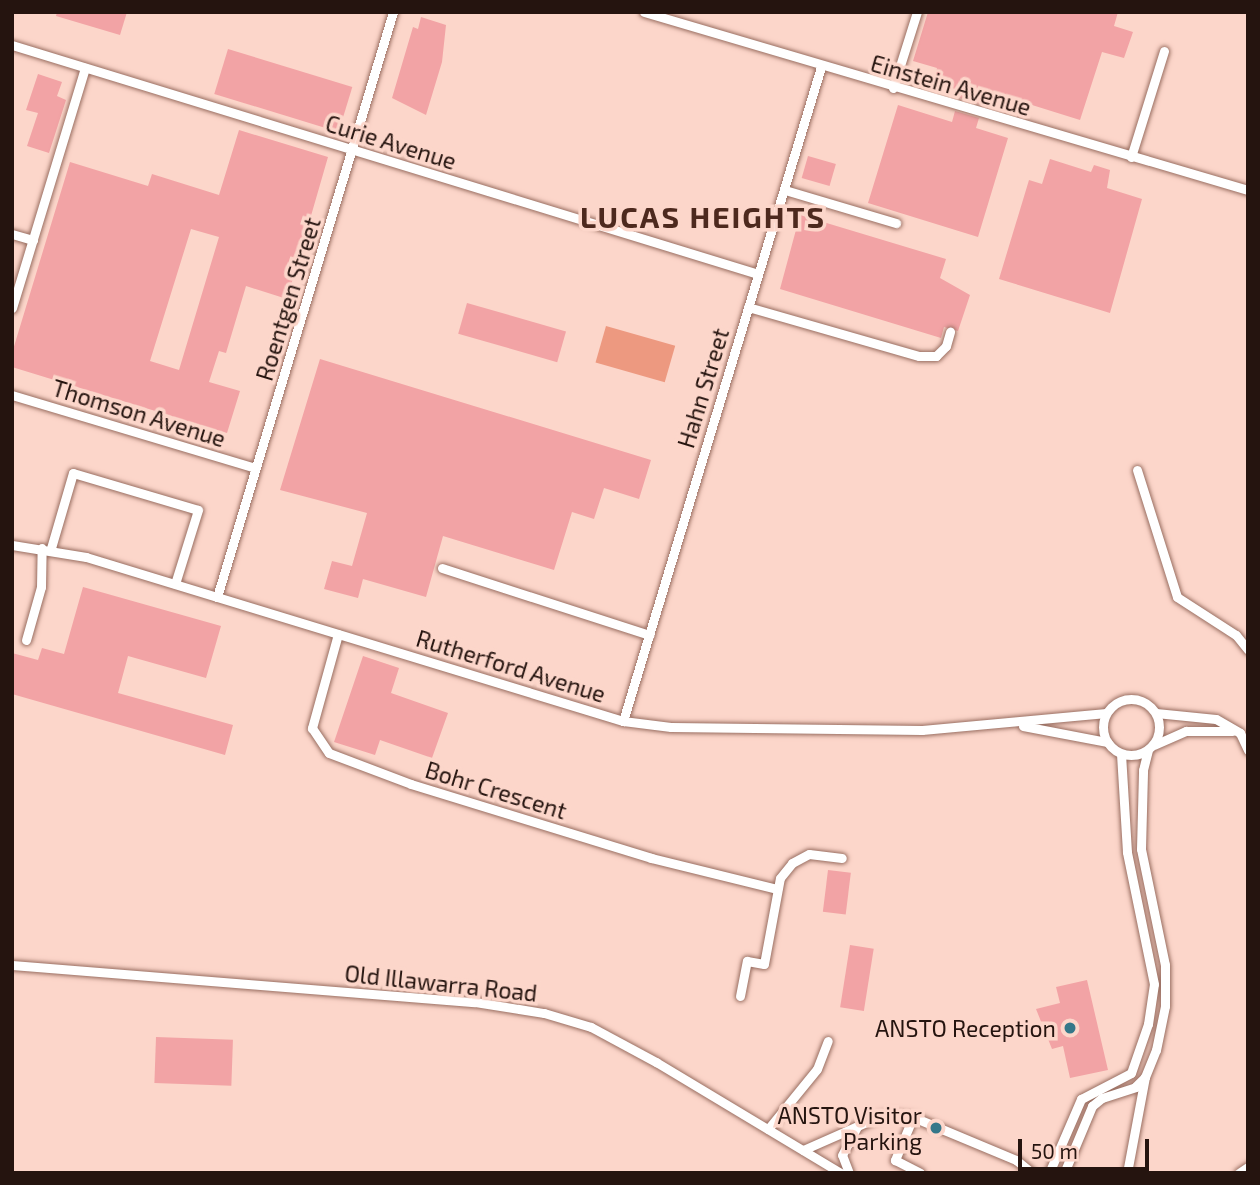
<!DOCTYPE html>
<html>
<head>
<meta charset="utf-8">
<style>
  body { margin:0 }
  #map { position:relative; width:1260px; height:1185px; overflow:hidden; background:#fcd6ca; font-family:"Exo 2",sans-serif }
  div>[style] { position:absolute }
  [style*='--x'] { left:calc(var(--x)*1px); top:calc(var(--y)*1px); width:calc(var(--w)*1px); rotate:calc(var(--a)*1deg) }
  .green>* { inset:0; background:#ed9980; transform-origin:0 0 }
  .building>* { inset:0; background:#f2a3a5; transform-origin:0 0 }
  .roads { filter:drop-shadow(0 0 2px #996e61) drop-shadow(0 0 2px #996e61) }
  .lane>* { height:9px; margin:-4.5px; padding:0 4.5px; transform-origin:4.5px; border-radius:4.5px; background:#fff }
  .lane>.ring { margin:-4.5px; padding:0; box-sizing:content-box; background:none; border:9px solid #fff; border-radius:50% }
  .dots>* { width:19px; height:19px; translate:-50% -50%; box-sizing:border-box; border:4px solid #fcd6ca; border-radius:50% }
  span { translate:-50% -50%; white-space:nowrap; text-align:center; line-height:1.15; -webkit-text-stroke:7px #fcd6ca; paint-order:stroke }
  .street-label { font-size:23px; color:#25140f }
  .poi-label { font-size:23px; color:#25140f }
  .right { translate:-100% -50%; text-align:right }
  .district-label { font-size:30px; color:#4d291e; font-weight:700; letter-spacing:2px }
  .frame { position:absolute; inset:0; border:14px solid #25140f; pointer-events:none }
  .scale { position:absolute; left:1018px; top:1139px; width:131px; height:32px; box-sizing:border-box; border:4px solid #25140f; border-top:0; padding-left:9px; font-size:21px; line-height:24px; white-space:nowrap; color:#25140f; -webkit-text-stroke:5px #fcd6ca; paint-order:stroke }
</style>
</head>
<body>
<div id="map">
  <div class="green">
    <i style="left:606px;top:326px;width:72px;height:38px;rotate:16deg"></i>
  </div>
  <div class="building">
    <i style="clip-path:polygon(57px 12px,127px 12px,120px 35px,56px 16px)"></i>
    <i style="clip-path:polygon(928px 12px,1118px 12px,1114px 26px,1133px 32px,1124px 58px,1102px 52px,1080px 120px,987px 91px,983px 105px,960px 98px,962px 91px,948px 87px,952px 82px,935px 76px,937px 68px,913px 61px)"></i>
    <i style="clip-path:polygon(421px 17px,446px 25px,442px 62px,426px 115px,392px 98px,413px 27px,418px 29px)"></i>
    <i style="left:228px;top:49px;width:130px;height:47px;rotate:17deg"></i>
    <i style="clip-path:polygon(38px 74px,62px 82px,57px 96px,66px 100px,49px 153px,27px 146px,38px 113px,26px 110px)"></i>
    <i style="clip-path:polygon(898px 105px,952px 122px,955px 111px,979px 118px,976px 128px,1008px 138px,978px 237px,868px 203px)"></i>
    <i style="clip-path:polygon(evenodd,239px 130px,328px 157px,287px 299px,246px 286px,226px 353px,219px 351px,209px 382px,240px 391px,227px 433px,12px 367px,12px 353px,70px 162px,148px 186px,152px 174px,219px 195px,239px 130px,191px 229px,219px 237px,179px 370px,150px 361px,191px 229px)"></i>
    <i style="left:808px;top:156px;width:29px;height:23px;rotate:16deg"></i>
    <i style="clip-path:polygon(1050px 159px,1091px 172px,1094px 165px,1110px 170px,1107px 188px,1142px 199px,1110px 313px,999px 279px,1029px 180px,1042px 184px)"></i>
    <i style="clip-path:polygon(800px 215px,946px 259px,940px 278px,970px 295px,958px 331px,944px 327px,941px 338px,780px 289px)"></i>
    <i style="left:467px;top:303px;width:103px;height:32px;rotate:16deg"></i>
    <i style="clip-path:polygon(320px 359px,651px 460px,639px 499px,604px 488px,594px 519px,572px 512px,554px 570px,443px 536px,426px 597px,363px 579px,358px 598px,324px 589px,332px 561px,352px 566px,367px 513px,280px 490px)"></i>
    <i style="clip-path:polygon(83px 587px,221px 626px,206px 678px,128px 656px,118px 693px,233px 725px,225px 755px,12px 694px,12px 653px,38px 660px,42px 648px,64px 654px)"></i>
    <i style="clip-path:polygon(363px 656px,399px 668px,391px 693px,448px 713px,432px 758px,380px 740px,375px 755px,334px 742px)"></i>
    <i style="left:828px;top:870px;width:23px;height:42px;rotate:7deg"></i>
    <i style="left:850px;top:945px;width:24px;height:63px;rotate:9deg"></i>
    <i style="clip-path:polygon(1087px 980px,1108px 1070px,1070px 1078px,1063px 1046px,1052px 1049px,1036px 1009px,1060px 1003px,1056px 987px)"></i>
    <i style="left:156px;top:1037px;width:77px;height:46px;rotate:2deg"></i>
  </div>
  <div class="roads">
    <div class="lane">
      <i style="--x:644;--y:12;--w:630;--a:16.42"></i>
      <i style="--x:12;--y:45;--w:780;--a:17.06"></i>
      <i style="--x:893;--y:88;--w:80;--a:-72.5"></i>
      <i style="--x:1131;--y:157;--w:111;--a:-72.7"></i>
      <i style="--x:785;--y:190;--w:116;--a:16.6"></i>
      <i style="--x:12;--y:234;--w:22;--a:16"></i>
      <i style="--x:748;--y:307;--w:178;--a:16"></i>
      <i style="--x:919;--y:356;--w:17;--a:0"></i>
      <i style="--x:936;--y:356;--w:14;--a:-45"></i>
      <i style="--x:946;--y:346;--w:15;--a:-74"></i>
      <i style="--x:12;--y:308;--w:251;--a:-73.1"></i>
      <i style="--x:12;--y:395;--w:254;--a:16.7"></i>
      <i style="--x:1137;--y:470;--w:133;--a:72.5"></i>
      <i style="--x:1177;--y:597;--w:70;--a:32.8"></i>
      <i style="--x:1236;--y:635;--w:19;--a:51"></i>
      <i style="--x:12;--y:545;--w:75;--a:9.2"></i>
      <i style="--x:86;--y:557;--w:561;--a:16.98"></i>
      <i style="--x:623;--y:721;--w:48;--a:7.1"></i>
      <i style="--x:671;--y:727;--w:251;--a:0.7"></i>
      <i style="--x:922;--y:730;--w:185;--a:-5.3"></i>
      <i style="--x:51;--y:548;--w:78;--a:-73.7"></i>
      <i style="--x:73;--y:473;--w:130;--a:16.5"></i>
      <i style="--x:198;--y:510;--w:77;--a:107.3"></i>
      <i style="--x:442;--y:568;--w:218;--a:17.9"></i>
      <i style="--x:217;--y:597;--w:611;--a:-73.26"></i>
      <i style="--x:338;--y:634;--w:98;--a:105.5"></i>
      <i style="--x:312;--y:728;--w:30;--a:56"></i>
      <i style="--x:329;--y:753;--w:88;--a:20.7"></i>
      <i style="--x:411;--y:784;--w:251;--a:17.1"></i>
      <i style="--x:651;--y:858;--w:130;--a:13.8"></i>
      <i style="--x:26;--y:640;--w:55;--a:-74.2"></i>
      <i style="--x:41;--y:587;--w:39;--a:-89"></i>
      <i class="ring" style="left:1103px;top:699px;width:47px;height:47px"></i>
      <i style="--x:1156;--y:713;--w:60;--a:5.7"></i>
      <i style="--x:1216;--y:719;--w:28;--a:30"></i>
      <i style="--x:1240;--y:733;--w:19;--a:65"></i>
      <i style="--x:623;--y:721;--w:683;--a:-73.16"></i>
      <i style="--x:1023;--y:726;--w:86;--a:10.8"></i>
      <i style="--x:1154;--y:745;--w:35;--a:-24"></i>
      <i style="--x:1186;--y:731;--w:46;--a:0"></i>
      <i style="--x:12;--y:965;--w:464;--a:4.6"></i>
      <i style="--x:475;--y:1002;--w:70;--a:9.1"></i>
      <i style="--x:544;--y:1013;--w:49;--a:16.6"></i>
      <i style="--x:591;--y:1027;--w:74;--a:28.3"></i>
      <i style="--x:656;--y:1062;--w:216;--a:31"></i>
      <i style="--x:740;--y:996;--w:36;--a:-79"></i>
      <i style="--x:747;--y:961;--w:17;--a:10"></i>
      <i style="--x:764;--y:964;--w:87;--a:-79.5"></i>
      <i style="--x:780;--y:878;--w:19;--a:-51"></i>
      <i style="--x:792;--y:863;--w:19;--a:-28"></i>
      <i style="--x:809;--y:854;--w:33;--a:7"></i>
      <i style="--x:913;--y:1117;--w:47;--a:112.7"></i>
      <i style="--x:895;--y:1160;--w:28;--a:27"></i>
      <i style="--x:768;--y:1129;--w:77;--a:-50.8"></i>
      <i style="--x:817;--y:1069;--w:30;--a:-69"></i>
      <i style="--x:803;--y:1150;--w:84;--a:-23.8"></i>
      <i style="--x:880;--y:1116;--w:15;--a:-4"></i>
      <i style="--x:895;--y:1115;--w:18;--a:6"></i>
      <i style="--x:913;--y:1117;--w:112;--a:22.7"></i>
      <i style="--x:1016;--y:1160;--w:21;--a:39"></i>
      <i style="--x:849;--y:1173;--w:19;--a:-111"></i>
      <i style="--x:842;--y:1155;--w:32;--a:-62"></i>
      <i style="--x:1049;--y:1173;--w:81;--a:-66.6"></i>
      <i style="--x:1081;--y:1099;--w:56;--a:-27.5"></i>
      <i style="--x:1131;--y:1073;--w:52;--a:-70.9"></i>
      <i style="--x:1148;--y:1024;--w:40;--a:-81.5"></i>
      <i style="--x:1154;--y:984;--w:135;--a:-101.6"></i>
      <i style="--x:1127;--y:852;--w:98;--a:-93.5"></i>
      <i style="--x:1064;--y:1173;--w:73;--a:-67.3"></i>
      <i style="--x:1092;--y:1106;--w:13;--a:-39"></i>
      <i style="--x:1102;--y:1098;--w:35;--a:-18"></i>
      <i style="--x:1135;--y:1087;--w:14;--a:-45"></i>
      <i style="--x:1145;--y:1077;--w:29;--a:-68"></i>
      <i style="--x:1156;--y:1050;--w:45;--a:-78.4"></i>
      <i style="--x:1165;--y:1006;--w:41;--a:-90"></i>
      <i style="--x:1165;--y:965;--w:118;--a:-101.7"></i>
      <i style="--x:1141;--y:849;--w:79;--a:-88.5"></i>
      <i style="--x:1143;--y:770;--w:21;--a:-76"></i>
      <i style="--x:1127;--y:1173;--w:98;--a:-79.4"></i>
      <i style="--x:1239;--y:1173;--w:11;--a:-34"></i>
    </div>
  </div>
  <div class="dots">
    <i style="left:1070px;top:1028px;background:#357789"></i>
    <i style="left:936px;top:1128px;background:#357789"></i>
  </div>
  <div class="street-label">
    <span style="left:951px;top:85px;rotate:16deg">Einstein Avenue</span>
    <span style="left:391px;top:142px;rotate:17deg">Curie Avenue</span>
    <span style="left:288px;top:299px;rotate:-73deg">Roentgen Street</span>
    <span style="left:703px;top:388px;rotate:-73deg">Hahn Street</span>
    <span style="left:139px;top:413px;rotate:17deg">Thomson Avenue</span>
    <span style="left:511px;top:666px;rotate:17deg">Rutherford Avenue</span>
    <span style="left:496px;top:790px;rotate:17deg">Bohr Crescent</span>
    <span style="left:441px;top:983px;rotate:6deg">Old Illawarra Road</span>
  </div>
  <div class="poi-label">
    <span class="right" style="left:1056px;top:1028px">ANSTO Reception</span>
    <span class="right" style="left:922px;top:1128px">ANSTO Visitor<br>Parking</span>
  </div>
  <div class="district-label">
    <span style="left:703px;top:216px">LUCAS HEIGHTS</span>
  </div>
  <div class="frame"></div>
  <div class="scale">50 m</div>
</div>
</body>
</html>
